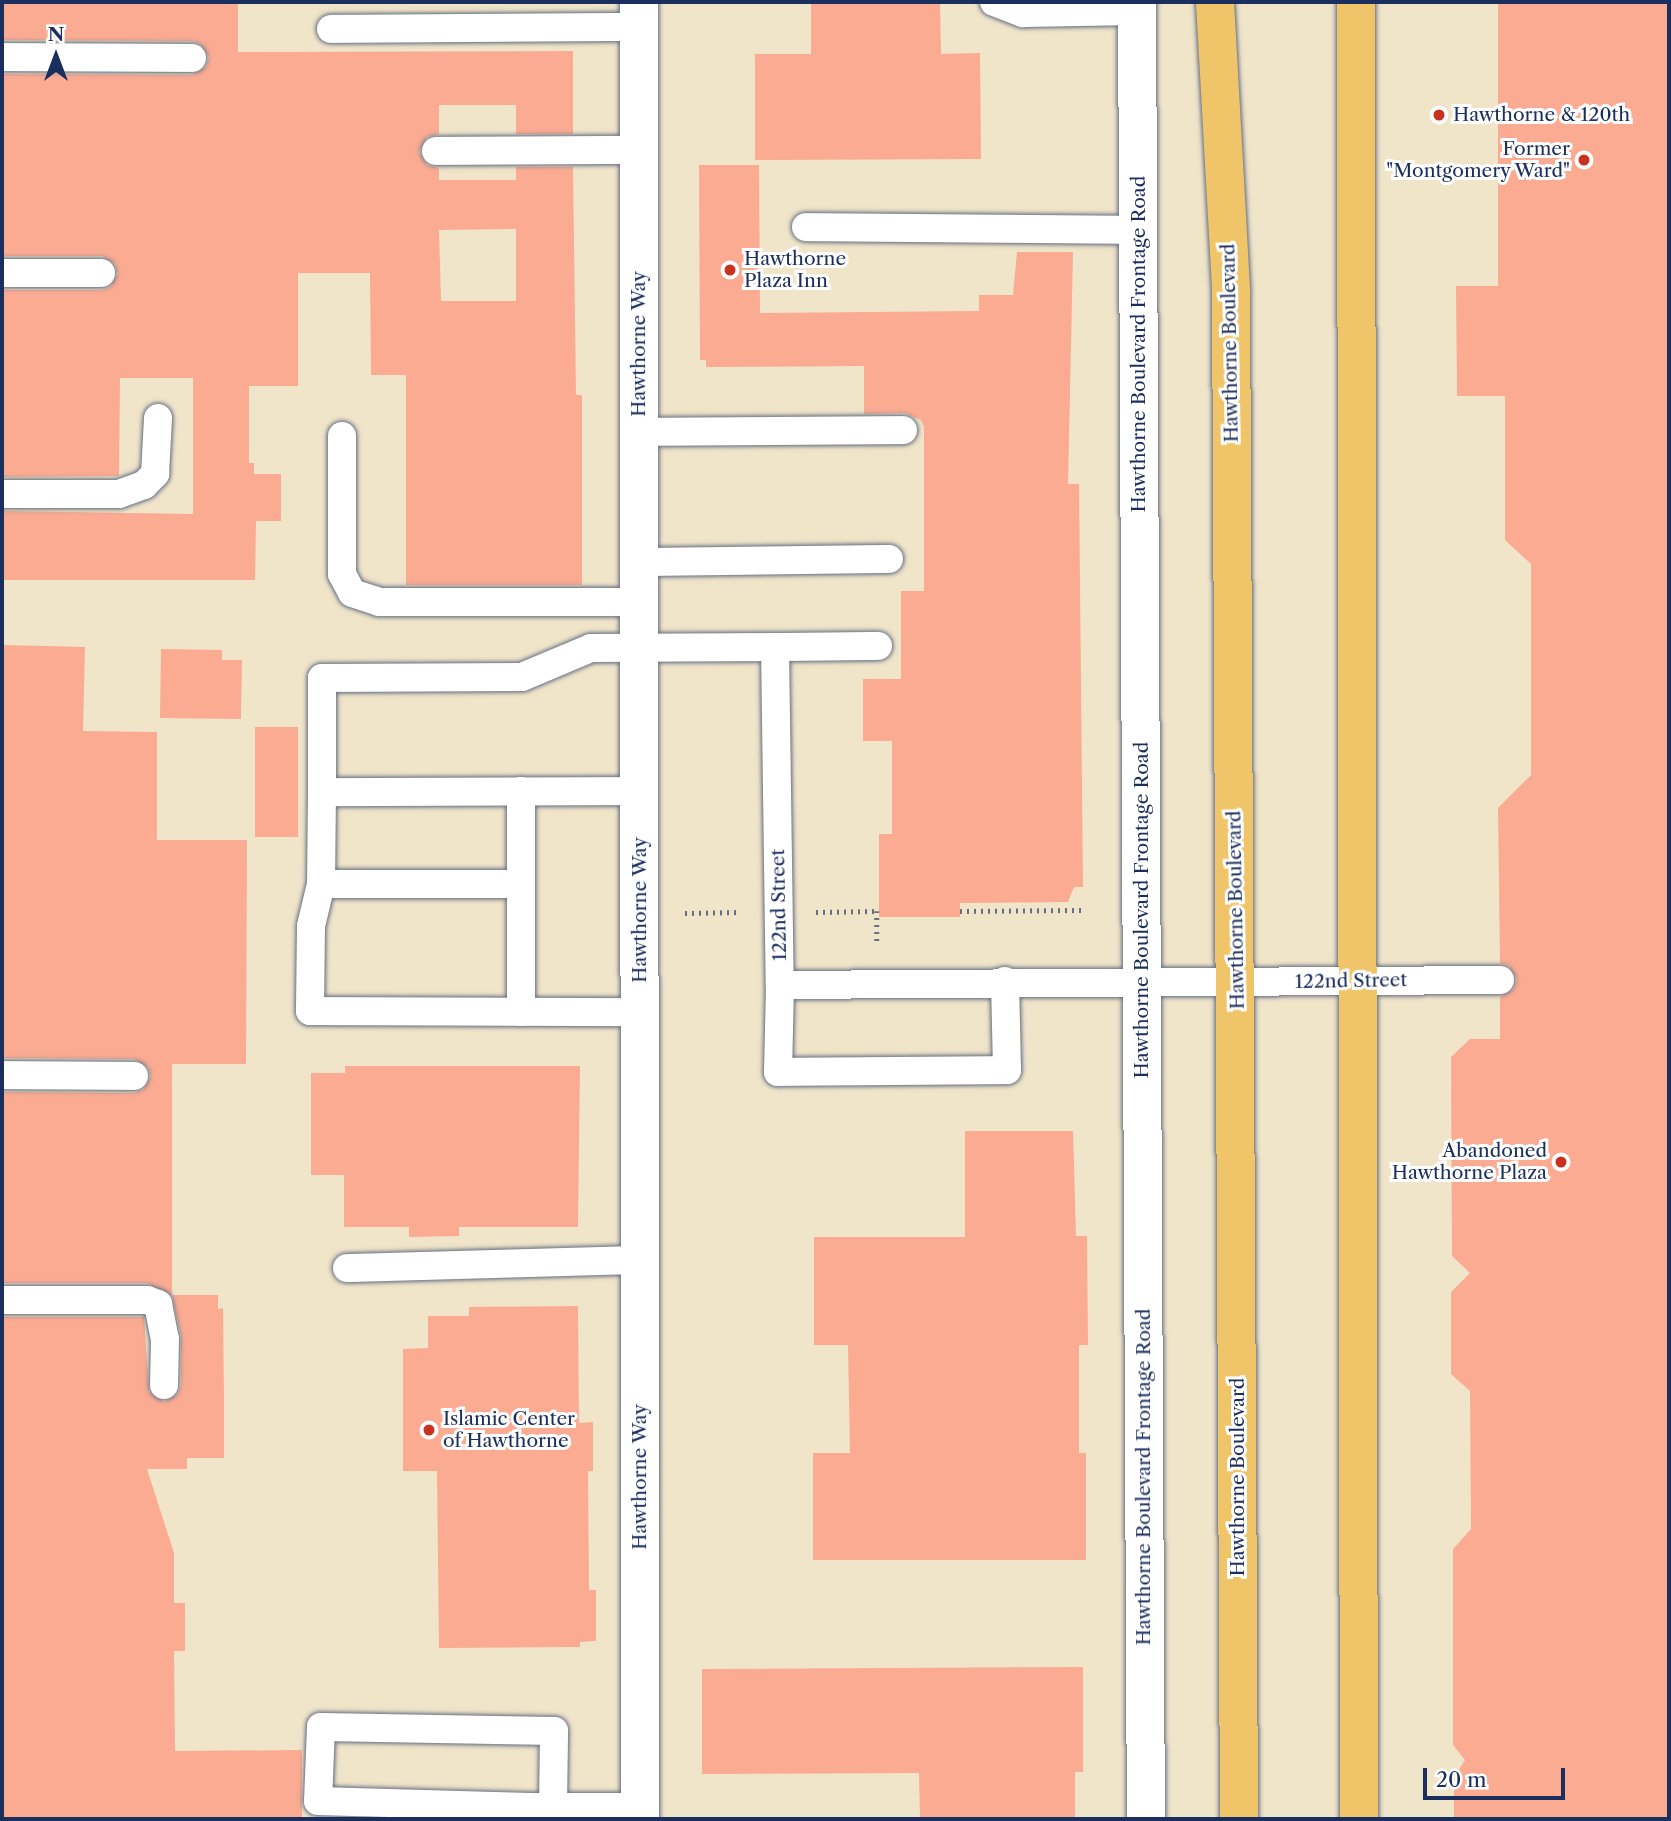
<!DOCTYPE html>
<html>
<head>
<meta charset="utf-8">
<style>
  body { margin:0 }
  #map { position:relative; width:1671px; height:1821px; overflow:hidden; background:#f0e5c9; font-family:"Libre Caslon Text",serif }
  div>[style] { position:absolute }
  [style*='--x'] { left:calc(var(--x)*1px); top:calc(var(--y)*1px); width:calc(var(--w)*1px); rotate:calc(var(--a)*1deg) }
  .building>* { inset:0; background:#faab92; transform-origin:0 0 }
  .path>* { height:4.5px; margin-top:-2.25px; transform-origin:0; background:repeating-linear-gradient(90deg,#666f83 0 2px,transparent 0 7px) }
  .roads { filter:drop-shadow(0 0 2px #666f83) drop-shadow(0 0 2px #666f83) }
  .lane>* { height:28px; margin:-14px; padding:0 14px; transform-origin:14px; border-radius:14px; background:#fff }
  .street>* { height:38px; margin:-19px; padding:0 19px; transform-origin:19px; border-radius:19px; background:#fff }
  .primary>* { height:38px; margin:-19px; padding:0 19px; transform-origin:19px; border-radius:19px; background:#f0c469 }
  .dots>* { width:19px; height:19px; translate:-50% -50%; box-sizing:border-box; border:4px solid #fff; border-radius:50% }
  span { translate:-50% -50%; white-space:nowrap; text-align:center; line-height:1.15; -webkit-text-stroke:6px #fff; paint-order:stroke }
  .poi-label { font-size:19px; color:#1b2f5e }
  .left { translate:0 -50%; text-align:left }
  .right { translate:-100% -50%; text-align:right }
  .street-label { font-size:19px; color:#1b2f5e }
  .frame { position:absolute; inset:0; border:4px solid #1b2f5e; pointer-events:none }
  .north { position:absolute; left:21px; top:21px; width:70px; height:70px; -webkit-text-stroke:5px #fff; paint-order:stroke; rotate:0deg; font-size:19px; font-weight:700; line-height:28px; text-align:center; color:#1b2f5e }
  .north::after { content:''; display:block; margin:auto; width:24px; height:32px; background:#1b2f5e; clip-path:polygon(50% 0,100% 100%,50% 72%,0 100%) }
  .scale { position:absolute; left:1423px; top:1768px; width:142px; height:32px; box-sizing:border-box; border:4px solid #1b2f5e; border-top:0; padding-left:9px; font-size:21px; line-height:24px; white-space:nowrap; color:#1b2f5e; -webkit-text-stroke:5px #fff; paint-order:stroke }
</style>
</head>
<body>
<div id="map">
  <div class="building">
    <i style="clip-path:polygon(evenodd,2px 2px,238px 2px,238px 52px,573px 51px,573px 134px,516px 134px,516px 105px,439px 105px,439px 134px,427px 137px,419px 152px,427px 165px,439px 168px,439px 180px,516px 180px,516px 167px,573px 167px,576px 395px,582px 395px,582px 585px,406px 585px,406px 375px,371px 375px,370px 273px,298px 273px,298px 386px,249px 386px,249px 463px,254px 463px,254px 474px,281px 474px,281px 521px,256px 521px,255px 580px,2px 580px,2px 511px,193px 514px,193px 378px,120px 378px,119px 476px,2px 477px,2px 290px,102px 290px,110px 287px,118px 274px,115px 264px,102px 256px,2px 256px,2px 74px,192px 75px,206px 67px,209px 57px,201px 44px,192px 41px,2px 40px,2px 2px,516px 229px,516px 301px,441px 301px,439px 230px,516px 229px)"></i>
    <i style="clip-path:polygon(811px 2px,940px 2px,941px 54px,980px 53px,981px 159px,755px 160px,755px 54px,811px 54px)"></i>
    <i style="clip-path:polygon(1498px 2px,1669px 2px,1669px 1819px,1454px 1819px,1454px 1777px,1465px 1760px,1453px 1745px,1453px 1549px,1471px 1529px,1470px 1391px,1451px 1374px,1451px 1292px,1470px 1273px,1452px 1256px,1451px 1057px,1470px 1039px,1500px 1039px,1500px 997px,1514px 989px,1517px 979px,1509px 966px,1500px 963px,1498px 808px,1531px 775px,1531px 564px,1505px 540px,1505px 396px,1457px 396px,1456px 286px,1498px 286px)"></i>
    <i style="clip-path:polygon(699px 165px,759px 165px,760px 313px,979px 311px,979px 295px,1013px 295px,1017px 252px,1073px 252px,1068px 484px,1079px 484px,1083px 887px,1074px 887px,1068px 902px,960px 903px,960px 917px,879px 917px,879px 834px,892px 834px,892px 741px,863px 741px,863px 679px,901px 679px,901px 591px,924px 591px,924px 427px,921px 420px,904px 413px,864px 414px,864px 366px,706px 367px,706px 360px,700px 360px)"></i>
    <i style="clip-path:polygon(2px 645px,85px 647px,83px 731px,157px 732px,157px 840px,247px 840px,246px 1064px,172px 1064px,172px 1295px,147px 1283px,2px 1283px,2px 1092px,134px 1093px,143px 1090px,151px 1077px,148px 1067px,134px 1059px,2px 1058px)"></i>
    <i style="clip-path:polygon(161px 649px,222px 650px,222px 660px,242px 660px,241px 719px,160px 718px)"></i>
    <i style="left:255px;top:727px;width:43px;height:110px"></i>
    <i style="clip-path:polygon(345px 1066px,580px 1066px,578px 1227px,459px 1227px,459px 1236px,409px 1237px,409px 1227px,344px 1227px,344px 1175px,311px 1175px,311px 1073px,345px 1073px)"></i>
    <i style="clip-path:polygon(965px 1131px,1073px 1131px,1076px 1236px,1087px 1236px,1088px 1345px,1079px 1345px,1079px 1453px,1086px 1453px,1086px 1560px,813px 1560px,813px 1453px,850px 1453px,848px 1345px,814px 1345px,814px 1237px,965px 1237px)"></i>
    <i style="clip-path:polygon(172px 1295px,218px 1295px,218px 1309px,223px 1308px,224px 1401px,224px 1458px,187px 1458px,187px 1469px,147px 1469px,174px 1553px,174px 1603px,185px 1603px,185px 1651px,174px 1651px,175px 1751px,302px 1750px,302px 1819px,2px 1819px,2px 1317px,144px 1317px,149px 1392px,164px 1402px,178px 1394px,181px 1385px,181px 1336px)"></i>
    <i style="clip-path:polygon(578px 1306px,579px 1423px,593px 1422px,593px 1471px,588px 1471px,589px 1590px,596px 1590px,596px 1641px,580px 1642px,580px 1647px,439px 1648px,437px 1471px,403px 1471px,403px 1349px,428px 1348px,428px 1316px,469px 1316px,469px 1307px)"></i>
    <i style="clip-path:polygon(1083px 1667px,1083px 1772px,1075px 1772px,1075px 1819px,920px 1819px,919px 1773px,702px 1774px,702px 1669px)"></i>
  </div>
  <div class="path">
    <i style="--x:877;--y:911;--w:34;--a:90"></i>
    <i style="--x:960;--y:911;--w:124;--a:-0.5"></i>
    <i style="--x:816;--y:912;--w:63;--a:-0.9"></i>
    <i style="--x:685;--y:913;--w:56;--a:-1"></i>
  </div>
  <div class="roads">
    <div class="lane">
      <i style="--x:994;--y:2;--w:31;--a:21"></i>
      <i style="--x:1023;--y:13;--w:114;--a:-1"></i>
      <i style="--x:331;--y:29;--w:308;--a:-0.4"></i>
      <i style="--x:2;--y:57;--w:190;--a:0.3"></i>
      <i style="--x:436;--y:151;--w:203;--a:-0.3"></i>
      <i style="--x:806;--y:227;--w:332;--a:0.5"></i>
      <i style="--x:2;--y:273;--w:99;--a:0"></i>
      <i style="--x:639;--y:432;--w:264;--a:-0.4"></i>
      <i style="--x:342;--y:436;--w:138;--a:90"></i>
      <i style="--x:342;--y:574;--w:21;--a:62"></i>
      <i style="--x:352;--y:593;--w:28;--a:18"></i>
      <i style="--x:379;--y:602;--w:261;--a:0"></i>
      <i style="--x:2;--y:494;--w:117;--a:0"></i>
      <i style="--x:119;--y:494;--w:27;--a:-20"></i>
      <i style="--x:144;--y:485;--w:16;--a:-45"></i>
      <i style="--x:155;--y:474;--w:56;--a:-86.9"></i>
      <i style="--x:640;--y:562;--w:249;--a:-0.7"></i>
      <i style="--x:775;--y:647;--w:103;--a:-0.6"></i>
      <i style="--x:521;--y:791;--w:221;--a:90"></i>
      <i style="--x:640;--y:791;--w:318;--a:179.8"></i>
      <i style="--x:322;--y:792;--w:92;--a:90.6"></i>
      <i style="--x:321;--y:884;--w:43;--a:103.4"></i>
      <i style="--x:311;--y:926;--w:85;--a:90.7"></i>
      <i style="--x:310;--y:1011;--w:330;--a:0.2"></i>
      <i style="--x:322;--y:792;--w:114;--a:-90"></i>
      <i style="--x:322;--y:678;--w:200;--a:-0.3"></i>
      <i style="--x:522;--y:677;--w:75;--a:-22.8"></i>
      <i style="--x:591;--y:648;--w:184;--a:-0.3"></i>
      <i style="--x:775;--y:647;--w:338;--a:89.2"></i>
      <i style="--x:780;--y:985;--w:720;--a:-0.4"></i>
      <i style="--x:321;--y:884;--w:200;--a:0"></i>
      <i style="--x:780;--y:985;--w:87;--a:91.3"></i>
      <i style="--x:778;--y:1072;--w:229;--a:-0.5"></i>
      <i style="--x:1007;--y:1070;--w:89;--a:-91.3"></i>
      <i style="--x:2;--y:1075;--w:132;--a:0.4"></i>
      <i style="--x:347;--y:1268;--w:293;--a:-1.6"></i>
      <i style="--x:2;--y:1300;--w:145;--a:0"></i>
      <i style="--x:147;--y:1300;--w:12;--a:20"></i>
      <i style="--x:158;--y:1304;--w:36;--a:79"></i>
      <i style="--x:165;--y:1339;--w:46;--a:91.2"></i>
      <i style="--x:553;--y:1807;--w:76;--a:-89.2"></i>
      <i style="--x:554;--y:1731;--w:233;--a:-179"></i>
      <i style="--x:321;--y:1727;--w:74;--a:92.3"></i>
      <i style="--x:318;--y:1801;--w:221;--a:1.6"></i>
      <i style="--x:539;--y:1807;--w:101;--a:0"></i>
    </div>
    <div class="street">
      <i style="--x:639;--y:2;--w:1817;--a:89.97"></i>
      <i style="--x:1137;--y:2;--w:1817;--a:89.72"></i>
    </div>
    <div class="primary">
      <i style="--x:1215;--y:2;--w:289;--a:86.8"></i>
      <i style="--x:1231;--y:291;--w:1528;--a:89.7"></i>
      <i style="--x:1356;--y:2;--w:1817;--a:89.91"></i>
    </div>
  </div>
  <div class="dots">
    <i style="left:1439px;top:115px;background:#c8321e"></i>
    <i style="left:1584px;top:160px;background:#c8321e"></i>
    <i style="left:730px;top:270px;background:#c8321e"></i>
    <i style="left:1561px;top:1162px;background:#c8321e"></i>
    <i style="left:429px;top:1430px;background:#c8321e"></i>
  </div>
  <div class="poi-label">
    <span class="left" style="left:1453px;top:115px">Hawthorne &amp; 120th</span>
    <span class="right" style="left:1570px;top:160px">Former<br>"Montgomery Ward"</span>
    <span class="left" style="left:744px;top:270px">Hawthorne<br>Plaza Inn</span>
    <span class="right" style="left:1547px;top:1162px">Abandoned<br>Hawthorne Plaza</span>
    <span class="left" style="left:443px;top:1430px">Islamic Center<br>of Hawthorne</span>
  </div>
  <div class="street-label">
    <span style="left:1230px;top:343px;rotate:-91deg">Hawthorne Boulevard</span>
    <span style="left:639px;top:344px;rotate:-90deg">Hawthorne Way</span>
    <span style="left:1139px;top:344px;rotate:-90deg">Hawthorne Boulevard Frontage Road</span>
    <span style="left:779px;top:905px;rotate:-91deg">122nd Street</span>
    <span style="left:640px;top:910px;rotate:-90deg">Hawthorne Way</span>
    <span style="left:1142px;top:910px;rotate:-90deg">Hawthorne Boulevard Frontage Road</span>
    <span style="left:1236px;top:910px;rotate:-91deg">Hawthorne Boulevard</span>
    <span style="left:1351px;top:981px;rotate:-1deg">122nd Street</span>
    <span style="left:640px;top:1477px;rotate:-90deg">Hawthorne Way</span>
    <span style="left:1144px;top:1477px;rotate:-90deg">Hawthorne Boulevard Frontage Road</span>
    <span style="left:1238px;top:1477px;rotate:-90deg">Hawthorne Boulevard</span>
  </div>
  <div class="frame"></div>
  <div class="north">N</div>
  <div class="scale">20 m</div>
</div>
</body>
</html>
